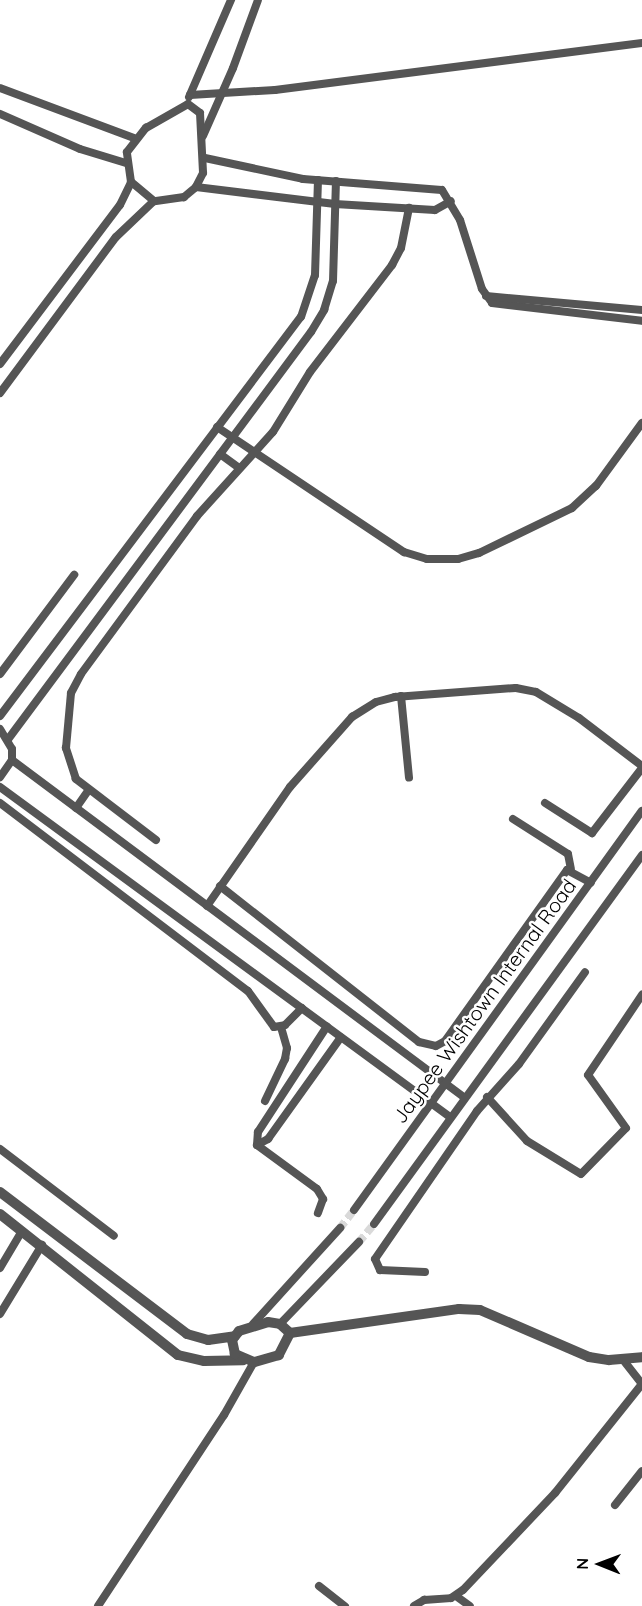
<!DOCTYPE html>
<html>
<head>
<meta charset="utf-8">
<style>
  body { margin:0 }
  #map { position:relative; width:642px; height:1606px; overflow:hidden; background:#fff; font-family:Quicksand,sans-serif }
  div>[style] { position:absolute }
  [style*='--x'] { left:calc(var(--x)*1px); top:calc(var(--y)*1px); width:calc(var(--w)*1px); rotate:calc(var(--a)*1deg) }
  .minor-tunnel>* { height:8px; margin-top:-4px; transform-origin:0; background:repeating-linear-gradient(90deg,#d9d9d9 0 8px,transparent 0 12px) }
  .minor>* { height:8px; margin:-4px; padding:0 4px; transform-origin:4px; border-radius:4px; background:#555 }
  .tertiary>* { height:10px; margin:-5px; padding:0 5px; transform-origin:5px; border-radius:5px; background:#555 }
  span { translate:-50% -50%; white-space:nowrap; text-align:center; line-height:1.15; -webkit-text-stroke:5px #fff; paint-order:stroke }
  .street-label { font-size:20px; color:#000 }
  .north { position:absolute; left:570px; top:1534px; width:60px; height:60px; -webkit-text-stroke:4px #fff; paint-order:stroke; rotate:271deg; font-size:16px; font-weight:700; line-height:24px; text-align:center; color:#000 }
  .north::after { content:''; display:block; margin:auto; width:21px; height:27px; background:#000; clip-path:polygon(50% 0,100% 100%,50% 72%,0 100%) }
</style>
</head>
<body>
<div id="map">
  <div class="minor-tunnel">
    <i style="--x:340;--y:1228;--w:23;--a:-52"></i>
    <i style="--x:359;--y:1242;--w:23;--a:-50"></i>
  </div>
  <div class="minor">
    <i style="--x:0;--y:88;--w:143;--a:20.5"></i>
    <i style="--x:190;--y:95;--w:85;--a:-3.4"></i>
    <i style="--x:275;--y:90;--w:370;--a:-7.3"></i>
    <i style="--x:189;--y:97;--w:106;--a:-66.6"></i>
    <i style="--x:188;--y:104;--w:15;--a:37"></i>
    <i style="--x:200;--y:113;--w:60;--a:87.1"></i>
    <i style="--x:203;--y:173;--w:16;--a:117"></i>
    <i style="--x:196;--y:187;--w:16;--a:140"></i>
    <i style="--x:184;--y:197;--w:30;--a:172"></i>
    <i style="--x:154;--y:201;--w:30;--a:-140"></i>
    <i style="--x:131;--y:182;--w:30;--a:-98"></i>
    <i style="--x:127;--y:152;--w:31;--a:-52"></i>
    <i style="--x:146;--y:128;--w:48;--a:-29.7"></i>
    <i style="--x:0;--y:114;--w:87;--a:23.6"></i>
    <i style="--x:80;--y:149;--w:48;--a:16.9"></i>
    <i style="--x:203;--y:136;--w:74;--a:-66.2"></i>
    <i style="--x:233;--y:68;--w:72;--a:-69.8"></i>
    <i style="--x:205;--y:158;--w:100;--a:12.1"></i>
    <i style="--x:303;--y:179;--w:139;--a:4.5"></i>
    <i style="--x:442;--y:190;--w:35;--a:59"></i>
    <i style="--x:460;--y:220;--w:72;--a:72.3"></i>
    <i style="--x:482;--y:289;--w:17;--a:54"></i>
    <i style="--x:492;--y:303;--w:151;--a:6.8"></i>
    <i style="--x:196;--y:187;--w:140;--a:7"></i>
    <i style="--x:335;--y:204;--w:100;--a:3.4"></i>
    <i style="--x:435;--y:210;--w:18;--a:-29"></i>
    <i style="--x:486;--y:296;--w:157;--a:5.1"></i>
    <i style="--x:0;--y:364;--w:199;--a:-53"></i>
    <i style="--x:120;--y:205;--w:25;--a:-64"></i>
    <i style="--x:0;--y:393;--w:194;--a:-53.4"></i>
    <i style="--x:116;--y:237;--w:52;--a:-43.5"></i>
    <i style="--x:217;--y:427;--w:225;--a:33.8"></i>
    <i style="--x:404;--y:552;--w:24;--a:17"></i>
    <i style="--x:427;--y:559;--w:31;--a:0"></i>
    <i style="--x:458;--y:559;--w:22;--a:-16"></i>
    <i style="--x:479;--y:553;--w:103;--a:-25.8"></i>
    <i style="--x:572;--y:508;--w:33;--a:-43"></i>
    <i style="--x:596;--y:486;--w:78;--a:-53.9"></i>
    <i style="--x:220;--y:454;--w:22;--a:36"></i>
    <i style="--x:0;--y:674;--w:124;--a:-53.2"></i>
    <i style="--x:401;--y:696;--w:82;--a:84.4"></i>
    <i style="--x:0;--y:716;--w:500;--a:-53"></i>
    <i style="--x:301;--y:317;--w:44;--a:-71.6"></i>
    <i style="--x:315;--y:275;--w:95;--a:-88.2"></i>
    <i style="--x:0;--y:729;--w:23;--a:59"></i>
    <i style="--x:12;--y:749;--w:11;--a:90"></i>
    <i style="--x:12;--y:760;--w:21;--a:125"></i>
    <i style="--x:9;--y:738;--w:506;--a:-53.36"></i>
    <i style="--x:311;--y:332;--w:26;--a:-59"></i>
    <i style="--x:324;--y:310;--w:30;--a:-73"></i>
    <i style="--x:333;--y:281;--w:100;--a:-88.3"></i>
    <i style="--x:12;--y:760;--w:565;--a:36.73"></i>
    <i style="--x:0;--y:787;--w:558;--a:36.25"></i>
    <i style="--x:0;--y:803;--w:311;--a:37.2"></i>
    <i style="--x:248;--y:991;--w:44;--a:54.2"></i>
    <i style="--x:274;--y:1027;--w:11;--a:-10"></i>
    <i style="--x:285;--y:1025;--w:24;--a:-45"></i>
    <i style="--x:545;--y:803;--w:56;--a:32.6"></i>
    <i style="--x:592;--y:833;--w:82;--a:-52.4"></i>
    <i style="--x:76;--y:808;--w:21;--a:-55"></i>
    <i style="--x:513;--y:819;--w:65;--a:32.5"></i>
    <i style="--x:568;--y:854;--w:15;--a:79"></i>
    <i style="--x:156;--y:840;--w:101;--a:-142.7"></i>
    <i style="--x:76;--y:779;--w:33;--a:-108"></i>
    <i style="--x:66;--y:748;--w:55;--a:-84.8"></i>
    <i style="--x:71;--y:693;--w:21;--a:-62"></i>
    <i style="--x:81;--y:674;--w:196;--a:-53.7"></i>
    <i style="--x:197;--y:516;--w:113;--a:-47.9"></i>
    <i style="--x:273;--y:432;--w:70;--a:-58.3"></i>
    <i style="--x:310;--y:372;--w:135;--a:-52.5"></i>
    <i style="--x:392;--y:265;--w:19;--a:-62"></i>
    <i style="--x:401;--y:248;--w:41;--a:-78.7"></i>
    <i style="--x:220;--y:886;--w:253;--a:38.1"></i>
    <i style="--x:419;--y:1042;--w:17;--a:13"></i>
    <i style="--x:436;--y:1046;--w:10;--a:-29"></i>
    <i style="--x:445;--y:1041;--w:210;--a:-54.5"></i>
    <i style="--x:567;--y:870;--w:27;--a:28"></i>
    <i style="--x:207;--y:906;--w:145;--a:-55.1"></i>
    <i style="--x:290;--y:787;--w:94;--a:-48.5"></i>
    <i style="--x:352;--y:717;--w:28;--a:-32"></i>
    <i style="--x:376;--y:702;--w:20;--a:-15"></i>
    <i style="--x:395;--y:697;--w:121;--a:-4.3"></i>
    <i style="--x:516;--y:688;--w:20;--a:11"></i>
    <i style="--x:536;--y:692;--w:50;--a:31.2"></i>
    <i style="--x:579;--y:718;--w:79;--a:37.3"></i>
    <i style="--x:487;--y:1097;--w:59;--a:47.7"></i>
    <i style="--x:527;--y:1141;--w:63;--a:31.4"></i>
    <i style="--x:581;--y:1174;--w:64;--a:-45.6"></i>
    <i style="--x:626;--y:1128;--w:65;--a:-125.6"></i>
    <i style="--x:588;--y:1075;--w:97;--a:-56"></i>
    <i style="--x:265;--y:1101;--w:47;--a:-64.5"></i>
    <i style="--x:285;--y:1059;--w:11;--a:-80"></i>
    <i style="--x:287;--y:1048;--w:22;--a:-106"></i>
    <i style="--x:257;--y:1145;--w:13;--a:-86"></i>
    <i style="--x:258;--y:1132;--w:126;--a:-56.9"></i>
    <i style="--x:257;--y:1145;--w:13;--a:-29"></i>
    <i style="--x:268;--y:1139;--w:125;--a:-54.4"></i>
    <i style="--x:257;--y:1145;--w:74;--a:36.3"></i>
    <i style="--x:317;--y:1189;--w:12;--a:59"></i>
    <i style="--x:323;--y:1199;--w:15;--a:110"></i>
    <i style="--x:0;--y:1149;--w:143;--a:37.3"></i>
    <i style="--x:354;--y:1210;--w:492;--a:-54.2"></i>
    <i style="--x:374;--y:1224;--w:456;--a:-54"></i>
    <i style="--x:0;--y:1268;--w:43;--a:-59.3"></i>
    <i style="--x:425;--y:1272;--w:45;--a:-177.5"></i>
    <i style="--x:380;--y:1270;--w:12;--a:-114"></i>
    <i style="--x:375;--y:1259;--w:180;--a:-55.4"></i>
    <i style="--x:477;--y:1111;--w:63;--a:-48.2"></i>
    <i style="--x:519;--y:1064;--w:113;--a:-54.3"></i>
    <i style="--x:0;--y:1314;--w:81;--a:-58.7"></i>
    <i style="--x:253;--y:1324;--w:130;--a:-47.8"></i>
    <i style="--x:280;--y:1324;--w:114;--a:-46.1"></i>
    <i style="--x:624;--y:1361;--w:29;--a:52"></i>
    <i style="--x:615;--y:1505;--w:43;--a:-51.5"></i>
    <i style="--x:319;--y:1586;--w:33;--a:38"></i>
    <i style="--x:456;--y:1596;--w:17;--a:36"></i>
    <i style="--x:98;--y:1606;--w:229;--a:-56.6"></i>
    <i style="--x:224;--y:1415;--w:61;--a:-60.5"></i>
    <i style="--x:414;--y:1606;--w:12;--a:-31"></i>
    <i style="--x:424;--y:1600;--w:27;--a:-4"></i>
    <i style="--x:451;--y:1598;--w:14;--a:-34"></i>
    <i style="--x:463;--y:1590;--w:134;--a:-46.5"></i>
    <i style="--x:555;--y:1493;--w:139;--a:-51.4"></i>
  </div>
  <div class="tertiary">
    <i style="--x:0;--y:1192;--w:235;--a:37.2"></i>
    <i style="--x:187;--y:1334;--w:22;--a:16"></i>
    <i style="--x:208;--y:1340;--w:27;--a:-8"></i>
    <i style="--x:0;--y:1214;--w:227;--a:38.4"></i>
    <i style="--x:178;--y:1355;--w:27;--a:13"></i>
    <i style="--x:204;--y:1361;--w:39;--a:-1"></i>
    <i style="--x:268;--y:1322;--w:12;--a:9"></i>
    <i style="--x:280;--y:1324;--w:13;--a:42"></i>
    <i style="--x:290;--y:1333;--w:25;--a:117"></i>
    <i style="--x:279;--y:1355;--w:26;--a:164"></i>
    <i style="--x:254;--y:1362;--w:21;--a:-157"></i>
    <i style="--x:235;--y:1354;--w:14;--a:-102"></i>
    <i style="--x:232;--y:1340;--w:11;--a:-52"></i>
    <i style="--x:239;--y:1331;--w:30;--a:-17"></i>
    <i style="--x:290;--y:1333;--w:171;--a:-8.1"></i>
    <i style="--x:459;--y:1309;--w:21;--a:3"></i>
    <i style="--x:480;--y:1310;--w:119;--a:23.3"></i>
    <i style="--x:589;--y:1357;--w:20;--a:9"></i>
    <i style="--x:609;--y:1360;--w:33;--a:-5"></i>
  </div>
  <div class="street-label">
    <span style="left:484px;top:1001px;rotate:-54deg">Jaypee Wishtown Internal Road</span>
  </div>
  <div class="north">N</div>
</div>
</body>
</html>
